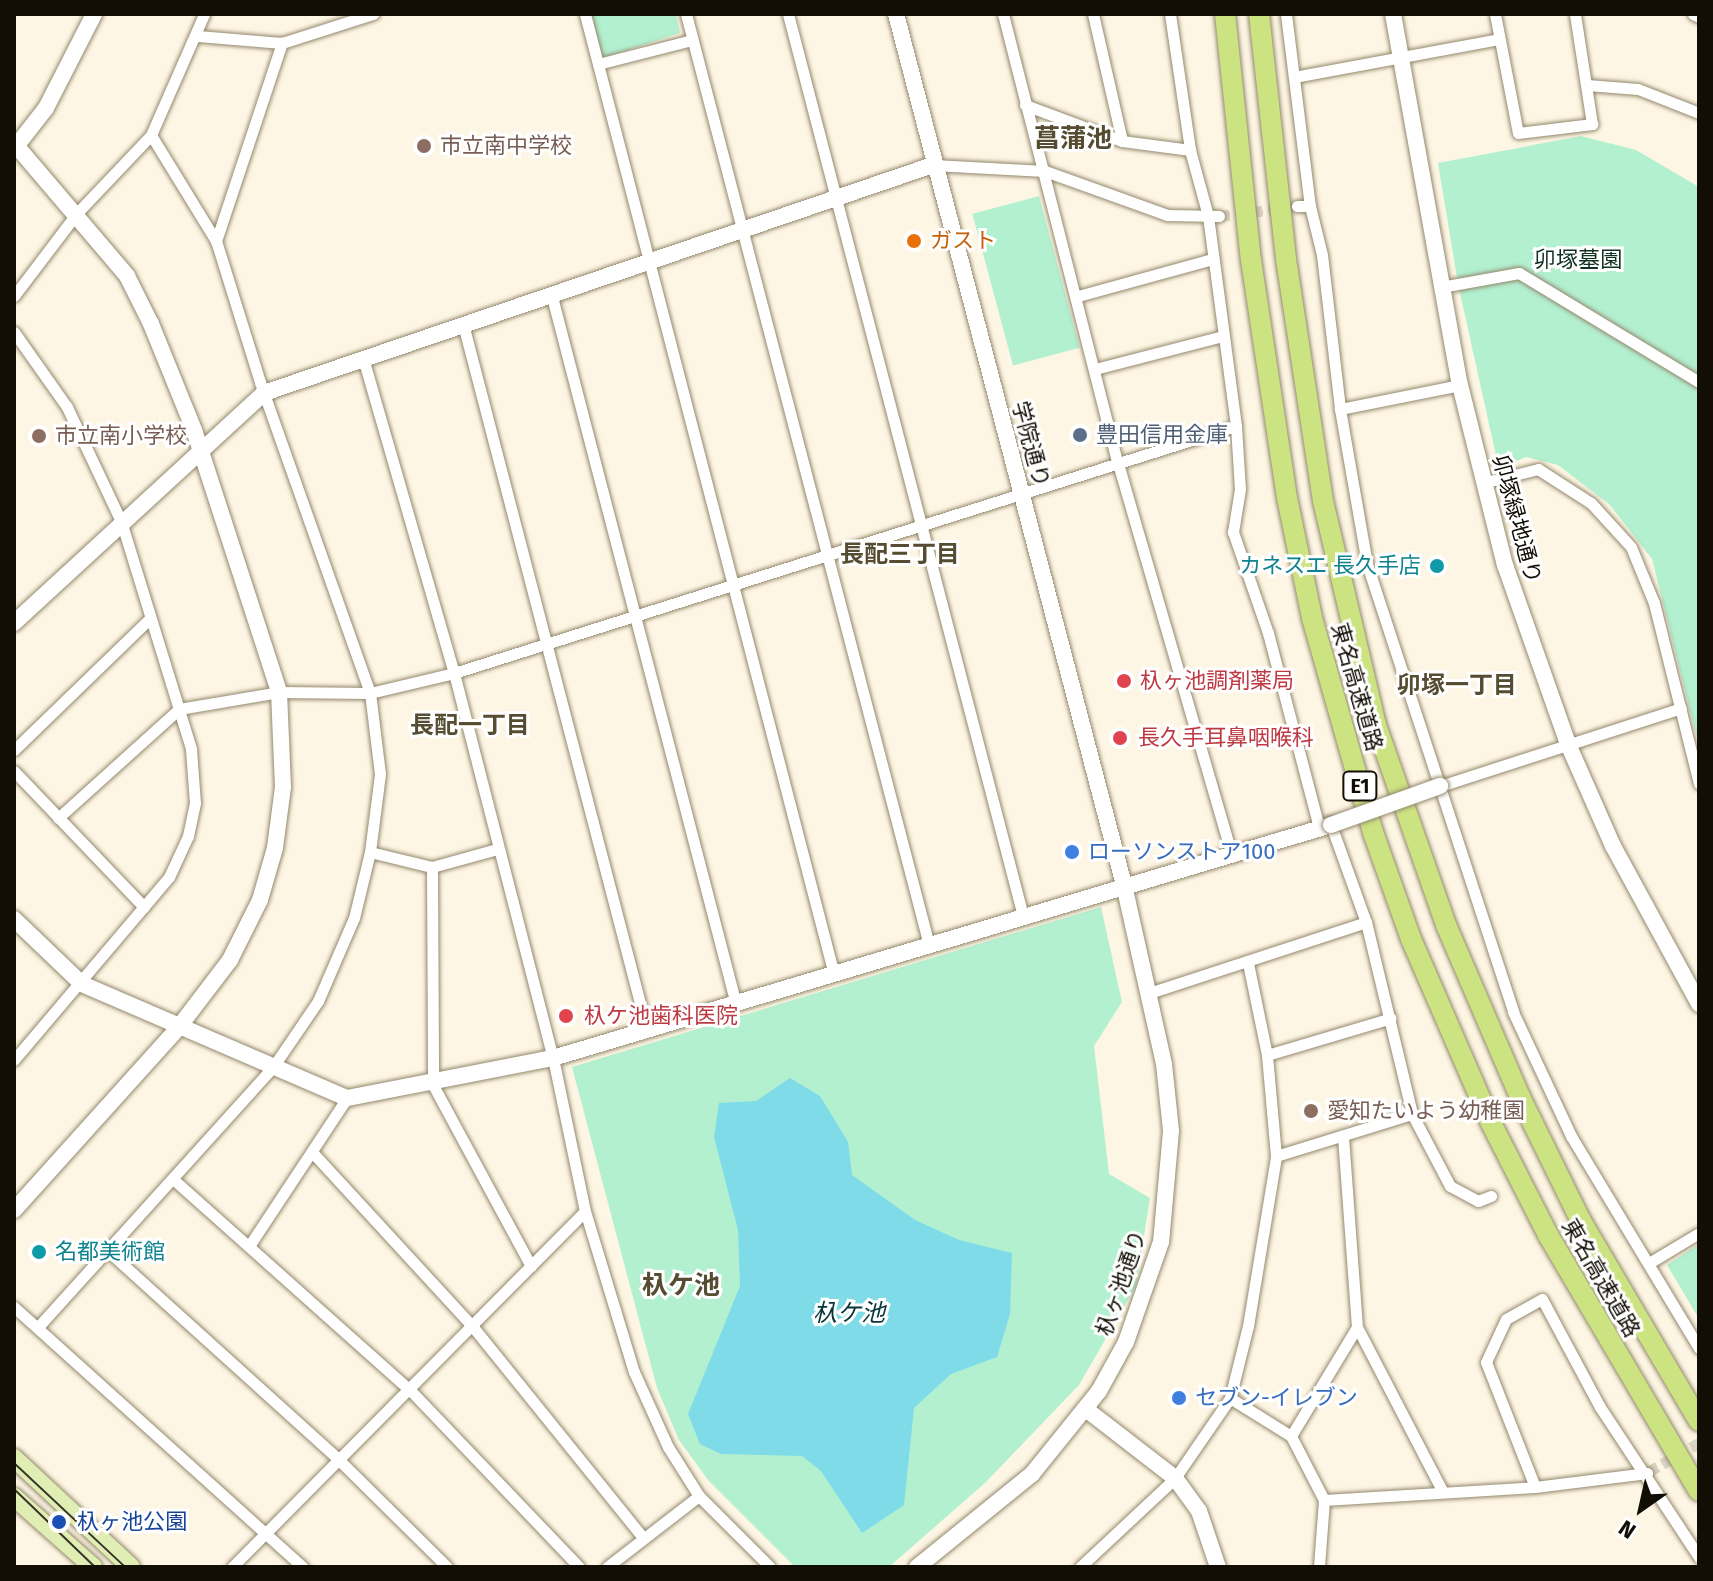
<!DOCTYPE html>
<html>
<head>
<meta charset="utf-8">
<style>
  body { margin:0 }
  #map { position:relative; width:1713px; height:1581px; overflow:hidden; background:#fef6e4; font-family:"Fira Sans","Noto Sans JP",sans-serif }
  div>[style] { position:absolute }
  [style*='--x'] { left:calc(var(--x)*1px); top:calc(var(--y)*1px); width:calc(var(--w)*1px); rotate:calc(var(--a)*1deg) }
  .green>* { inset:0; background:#b3f0d0; transform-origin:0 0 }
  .water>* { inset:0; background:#7edbe7 }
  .street-tunnel>* { height:11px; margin-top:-5.5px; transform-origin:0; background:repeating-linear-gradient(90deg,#dbd3c3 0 11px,transparent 0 16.5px) }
  .roads { filter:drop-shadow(0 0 2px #93886d) drop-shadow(0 0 2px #93886d) }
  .street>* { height:11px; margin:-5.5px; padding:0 5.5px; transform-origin:5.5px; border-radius:5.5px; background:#fff }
  .secondary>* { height:16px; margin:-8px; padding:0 8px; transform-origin:8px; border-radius:8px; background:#fff }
  .primary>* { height:18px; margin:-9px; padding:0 9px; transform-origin:9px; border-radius:9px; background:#e0eeb3 }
  .highway>* { height:20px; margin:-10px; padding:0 10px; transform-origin:10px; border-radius:10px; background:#cce381 }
  .tram>* { height:2px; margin:-1px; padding:0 1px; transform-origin:1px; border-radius:1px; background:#383429 }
  .bridges { filter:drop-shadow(0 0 2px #93886d) drop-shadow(0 0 2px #93886d) }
  .secondary-bridge>* { height:16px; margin:-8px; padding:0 8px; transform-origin:8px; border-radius:8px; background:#fff }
  .dots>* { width:22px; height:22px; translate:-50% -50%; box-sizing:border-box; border:4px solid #fff; border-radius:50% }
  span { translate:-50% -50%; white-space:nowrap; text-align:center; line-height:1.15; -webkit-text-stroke:6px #fff; paint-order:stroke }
  .shield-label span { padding:2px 6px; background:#fff; border:2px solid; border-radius:6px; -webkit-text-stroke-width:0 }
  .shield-label { font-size:20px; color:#120e05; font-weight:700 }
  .education-label { font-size:22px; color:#785e54 }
  .left { translate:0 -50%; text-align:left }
  .food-label { font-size:22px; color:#c56008 }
  .park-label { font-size:22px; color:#113223 }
  .service-label { font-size:22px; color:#4e5e75 }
  .street-label { font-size:22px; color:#120e05 }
  .culture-label { font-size:22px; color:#0d838f }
  .right { translate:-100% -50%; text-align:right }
  .health-label { font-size:22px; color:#be3a42 }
  .shop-label { font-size:22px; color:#366cbe }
  .transit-label { font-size:22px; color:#164399 }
  .neighbourhood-label { font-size:24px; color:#564c32; font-weight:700 }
  .water-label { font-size:24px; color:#053439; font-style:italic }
  .quarter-label { font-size:26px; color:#564c32; font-weight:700 }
  .frame { position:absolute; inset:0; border:16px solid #120e05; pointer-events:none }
  .north { position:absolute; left:1601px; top:1469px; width:80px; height:80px; -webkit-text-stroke:6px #fff; paint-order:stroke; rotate:214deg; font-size:22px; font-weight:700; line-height:32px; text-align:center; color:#120e05 }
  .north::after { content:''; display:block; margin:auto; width:28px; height:36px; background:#120e05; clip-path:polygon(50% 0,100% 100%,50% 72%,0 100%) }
</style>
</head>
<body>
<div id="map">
  <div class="green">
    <i style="clip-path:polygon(589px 14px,676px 14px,680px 33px,603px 58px)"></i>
    <i style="clip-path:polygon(1581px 136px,1636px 150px,1699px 187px,1699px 746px,1652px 559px,1610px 505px,1558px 465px,1526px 457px,1499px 469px,1458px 284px,1438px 163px)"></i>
    <i style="left:1039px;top:196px;width:157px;height:69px;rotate:75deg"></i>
    <i style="clip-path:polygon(1101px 907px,1122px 1002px,1094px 1046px,1109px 1174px,1150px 1198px,1136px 1286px,1079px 1385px,986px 1482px,889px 1567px,795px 1567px,708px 1480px,679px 1440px,657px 1388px,572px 1067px)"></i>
    <i style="clip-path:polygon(1699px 1244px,1699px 1319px,1667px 1265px)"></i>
  </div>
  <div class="water">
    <i style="clip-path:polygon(790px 1078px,820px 1096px,848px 1142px,852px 1175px,915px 1220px,959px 1240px,1012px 1253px,1010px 1314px,997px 1357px,951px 1374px,914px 1408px,904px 1505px,862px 1533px,821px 1471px,802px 1456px,721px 1454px,700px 1444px,688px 1414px,740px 1286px,738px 1230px,714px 1137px,719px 1103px,756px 1101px)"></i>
  </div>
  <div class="street-tunnel">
    <i style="--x:1219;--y:216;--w:65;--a:-7"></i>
    <i style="--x:1648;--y:1472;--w:59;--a:-29.6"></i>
  </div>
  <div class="roads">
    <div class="street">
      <i style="--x:585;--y:14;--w:993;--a:75.47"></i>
      <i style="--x:686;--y:14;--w:962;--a:75.37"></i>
      <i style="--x:788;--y:14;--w:932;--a:75.4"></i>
      <i style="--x:1003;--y:14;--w:460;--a:75.7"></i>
      <i style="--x:1117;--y:460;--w:409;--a:73.8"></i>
      <i style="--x:1093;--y:14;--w:130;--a:77.1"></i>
      <i style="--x:1170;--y:14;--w:137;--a:81.6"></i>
      <i style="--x:1190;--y:150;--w:68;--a:74.7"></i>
      <i style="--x:1208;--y:216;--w:212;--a:82.4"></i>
      <i style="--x:1236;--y:426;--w:63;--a:86.4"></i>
      <i style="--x:1240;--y:489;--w:44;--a:99.2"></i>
      <i style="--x:1233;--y:532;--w:107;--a:70.9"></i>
      <i style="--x:1268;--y:633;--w:201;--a:75.3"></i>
      <i style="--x:1286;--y:14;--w:193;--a:82.9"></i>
      <i style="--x:1310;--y:206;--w:50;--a:76.2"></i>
      <i style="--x:1322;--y:255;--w:155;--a:83.3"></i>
      <i style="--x:1340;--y:409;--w:157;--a:80.1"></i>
      <i style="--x:1367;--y:564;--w:471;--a:71.9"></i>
      <i style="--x:1513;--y:1012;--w:137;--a:64.9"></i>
      <i style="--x:1571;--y:1136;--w:248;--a:58.9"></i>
      <i style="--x:1495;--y:14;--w:121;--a:79.1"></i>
      <i style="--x:1518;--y:133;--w:75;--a:-6.9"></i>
      <i style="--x:1592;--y:124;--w:111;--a:-98.8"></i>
      <i style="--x:1693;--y:14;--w:7;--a:27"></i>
      <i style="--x:198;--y:36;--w:84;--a:4.8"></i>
      <i style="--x:282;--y:43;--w:96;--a:-17.7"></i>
      <i style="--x:598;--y:64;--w:97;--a:-14.3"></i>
      <i style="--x:1294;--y:77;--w:208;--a:-10.5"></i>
      <i style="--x:1587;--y:85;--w:51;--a:4.5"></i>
      <i style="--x:1638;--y:89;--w:66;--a:21.5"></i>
      <i style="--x:1025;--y:105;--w:103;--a:20.4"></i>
      <i style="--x:1122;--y:141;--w:69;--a:7.5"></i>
      <i style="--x:933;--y:165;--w:112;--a:3.1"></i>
      <i style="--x:1045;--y:171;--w:130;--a:19.8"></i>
      <i style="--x:1167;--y:215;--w:52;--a:1.1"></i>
      <i style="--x:1297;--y:206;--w:13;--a:0"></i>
      <i style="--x:216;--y:241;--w:209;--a:-71.6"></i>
      <i style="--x:1441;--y:287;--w:79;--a:-10.2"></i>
      <i style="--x:1519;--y:273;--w:210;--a:31.2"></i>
      <i style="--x:551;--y:293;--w:735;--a:75.42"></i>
      <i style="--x:14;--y:296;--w:104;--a:-52.8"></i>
      <i style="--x:77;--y:213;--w:108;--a:-46.5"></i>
      <i style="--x:151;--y:135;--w:132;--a:-66.3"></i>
      <i style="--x:1078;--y:296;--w:139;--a:-15.4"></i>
      <i style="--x:463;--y:324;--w:730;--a:75.39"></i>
      <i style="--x:14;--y:332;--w:92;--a:54.8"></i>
      <i style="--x:67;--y:407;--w:126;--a:64.7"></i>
      <i style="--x:121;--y:521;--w:239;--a:72.9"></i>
      <i style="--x:191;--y:749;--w:54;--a:85.8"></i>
      <i style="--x:195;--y:803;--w:34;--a:102"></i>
      <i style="--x:188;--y:836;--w:45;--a:114.9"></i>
      <i style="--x:169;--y:877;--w:240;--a:130.3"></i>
      <i style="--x:363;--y:358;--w:328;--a:73.9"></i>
      <i style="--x:454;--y:673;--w:398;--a:75.6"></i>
      <i style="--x:553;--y:1058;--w:156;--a:78.2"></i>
      <i style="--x:585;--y:1211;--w:168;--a:73.1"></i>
      <i style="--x:634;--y:1372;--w:82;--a:65.6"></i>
      <i style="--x:668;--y:1447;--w:58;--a:57.7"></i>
      <i style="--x:699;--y:1496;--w:100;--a:45"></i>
      <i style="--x:1095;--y:369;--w:132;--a:-14.5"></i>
      <i style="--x:1340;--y:409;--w:122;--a:-11.3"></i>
      <i style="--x:1482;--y:483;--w:58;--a:-14"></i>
      <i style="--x:1538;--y:469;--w:63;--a:32.7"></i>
      <i style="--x:1591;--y:503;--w:59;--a:47.7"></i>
      <i style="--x:1631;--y:547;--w:61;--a:67.7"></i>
      <i style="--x:1654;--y:603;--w:186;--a:76"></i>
      <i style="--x:14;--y:750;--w:187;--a:-44.1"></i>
      <i style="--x:14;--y:771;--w:188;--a:46.3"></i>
      <i style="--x:1440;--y:786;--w:253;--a:-17.9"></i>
      <i style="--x:58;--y:818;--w:163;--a:-42"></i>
      <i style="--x:179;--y:709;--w:101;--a:-9.6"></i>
      <i style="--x:279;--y:692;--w:91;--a:0.6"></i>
      <i style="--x:370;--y:693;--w:86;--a:-13.4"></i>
      <i style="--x:454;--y:673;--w:820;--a:-17.53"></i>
      <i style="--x:1331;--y:825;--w:103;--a:70.2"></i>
      <i style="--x:1366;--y:922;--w:197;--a:76.5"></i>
      <i style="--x:1412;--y:1114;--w:81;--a:62.2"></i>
      <i style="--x:1450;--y:1186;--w:32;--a:28"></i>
      <i style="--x:1478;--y:1201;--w:14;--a:-21"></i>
      <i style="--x:370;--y:852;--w:64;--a:13.6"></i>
      <i style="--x:432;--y:867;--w:67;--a:-15.5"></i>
      <i style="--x:432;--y:867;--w:218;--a:89.7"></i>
      <i style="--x:433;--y:1085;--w:206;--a:61.6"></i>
      <i style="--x:1149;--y:993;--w:228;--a:-18.1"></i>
      <i style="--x:1267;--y:1055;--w:129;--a:-16.6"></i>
      <i style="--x:313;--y:1153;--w:236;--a:47.4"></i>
      <i style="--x:473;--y:1327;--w:271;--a:51.1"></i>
      <i style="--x:1276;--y:1156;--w:142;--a:-17.2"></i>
      <i style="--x:174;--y:1180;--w:317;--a:41.7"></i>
      <i style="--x:411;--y:1391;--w:243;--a:46.3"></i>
      <i style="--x:249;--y:1246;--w:178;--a:-56.5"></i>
      <i style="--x:108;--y:1251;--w:312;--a:42.1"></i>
      <i style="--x:339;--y:1460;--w:152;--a:44.7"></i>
      <i style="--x:1649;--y:1263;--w:58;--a:-31"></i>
      <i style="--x:14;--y:1307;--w:389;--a:42"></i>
      <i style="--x:38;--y:1327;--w:350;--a:-47.9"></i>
      <i style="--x:273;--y:1067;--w:80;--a:-55.7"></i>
      <i style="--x:318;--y:1001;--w:90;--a:-66.6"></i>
      <i style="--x:354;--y:918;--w:68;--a:-76.4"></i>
      <i style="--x:370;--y:852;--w:79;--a:-82.7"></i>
      <i style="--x:380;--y:774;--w:82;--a:-97"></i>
      <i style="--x:370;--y:693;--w:330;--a:-109.5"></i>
      <i style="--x:260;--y:382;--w:148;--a:-107.3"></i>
      <i style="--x:216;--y:241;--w:124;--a:-121.5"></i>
      <i style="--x:1357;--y:1327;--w:186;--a:62.5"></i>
      <i style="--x:1230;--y:1398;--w:72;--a:31.9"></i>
      <i style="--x:1291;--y:1436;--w:72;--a:62.7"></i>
      <i style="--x:1324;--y:1500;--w:67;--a:94.3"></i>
      <i style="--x:1291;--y:1436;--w:127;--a:-58.8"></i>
      <i style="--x:1357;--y:1327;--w:192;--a:-94.2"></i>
      <i style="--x:1535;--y:1487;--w:134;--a:-111.4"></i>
      <i style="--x:1486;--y:1362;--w:47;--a:-65.1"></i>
      <i style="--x:1506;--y:1319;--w:41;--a:-29.1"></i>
      <i style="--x:1542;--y:1299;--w:123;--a:61.8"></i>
      <i style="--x:1600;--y:1407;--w:180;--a:56.6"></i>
      <i style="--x:1324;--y:1500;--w:211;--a:-3.5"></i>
      <i style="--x:1535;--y:1487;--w:113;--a:-7.1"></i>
      <i style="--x:232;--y:1567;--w:501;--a:-45.24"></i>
      <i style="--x:607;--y:1567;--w:116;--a:-37.7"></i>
      <i style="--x:1080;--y:1567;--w:130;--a:-43.1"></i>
      <i style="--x:1175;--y:1478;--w:97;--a:-55.5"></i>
      <i style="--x:1230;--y:1398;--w:74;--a:-76"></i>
      <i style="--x:1248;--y:1326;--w:172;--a:-80.6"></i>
      <i style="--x:1276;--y:1156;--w:101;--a:-95.1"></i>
      <i style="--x:1267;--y:1055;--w:94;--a:-101.7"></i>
    </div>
    <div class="secondary">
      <i style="--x:896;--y:14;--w:900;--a:75.33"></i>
      <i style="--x:1124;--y:885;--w:183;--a:77.4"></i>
      <i style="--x:1164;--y:1064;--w:67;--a:84"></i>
      <i style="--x:1171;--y:1131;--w:111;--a:95.1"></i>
      <i style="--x:1161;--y:1242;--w:106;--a:109.3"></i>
      <i style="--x:1126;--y:1342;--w:56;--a:118.9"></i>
      <i style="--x:1099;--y:1391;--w:107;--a:128.9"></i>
      <i style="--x:1032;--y:1474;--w:148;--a:141"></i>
      <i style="--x:1393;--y:14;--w:377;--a:79.8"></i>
      <i style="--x:1460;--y:385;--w:186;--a:76"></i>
      <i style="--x:1505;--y:565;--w:190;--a:70.6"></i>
      <i style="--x:1568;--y:744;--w:111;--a:66.2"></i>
      <i style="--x:1613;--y:846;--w:180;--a:61.4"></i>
      <i style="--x:14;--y:143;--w:175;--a:49.6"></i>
      <i style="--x:127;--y:276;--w:54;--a:63.4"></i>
      <i style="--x:151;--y:324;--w:114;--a:67.9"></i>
      <i style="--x:194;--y:430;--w:275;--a:72"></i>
      <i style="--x:279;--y:692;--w:95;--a:87.6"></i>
      <i style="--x:283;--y:787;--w:62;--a:97.5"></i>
      <i style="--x:275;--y:848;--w:54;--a:106.1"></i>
      <i style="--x:260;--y:900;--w:67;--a:116.6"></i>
      <i style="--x:230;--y:960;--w:84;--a:127.3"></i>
      <i style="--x:179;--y:1027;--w:246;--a:132"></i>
      <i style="--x:14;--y:149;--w:52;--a:-52"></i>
      <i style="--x:46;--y:108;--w:106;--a:-62.9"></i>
      <i style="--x:14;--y:623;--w:340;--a:-42.6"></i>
      <i style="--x:264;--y:393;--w:707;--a:-18.82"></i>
      <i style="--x:14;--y:919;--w:94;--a:43.7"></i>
      <i style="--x:82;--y:984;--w:288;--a:23.3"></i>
      <i style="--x:347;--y:1098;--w:210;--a:-11"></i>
      <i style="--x:553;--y:1058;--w:812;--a:-16.67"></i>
      <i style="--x:1087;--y:1410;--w:111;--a:37.7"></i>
      <i style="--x:1175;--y:1478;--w:41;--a:54"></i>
      <i style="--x:1199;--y:1511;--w:59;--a:71.3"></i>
    </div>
    <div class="primary">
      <i style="--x:14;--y:1458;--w:160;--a:43"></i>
      <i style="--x:14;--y:1497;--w:106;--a:41.5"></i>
    </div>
    <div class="highway">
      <i style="--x:1225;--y:14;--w:247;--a:84"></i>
      <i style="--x:1251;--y:260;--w:241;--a:81.4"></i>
      <i style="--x:1287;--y:498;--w:123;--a:78.2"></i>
      <i style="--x:1312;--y:618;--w:226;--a:74.1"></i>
      <i style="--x:1374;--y:835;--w:110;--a:70.4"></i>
      <i style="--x:1411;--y:939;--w:198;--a:66.5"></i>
      <i style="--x:1490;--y:1121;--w:128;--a:63"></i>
      <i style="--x:1548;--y:1235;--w:297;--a:59.5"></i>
      <i style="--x:1259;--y:14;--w:246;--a:83.7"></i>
      <i style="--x:1286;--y:259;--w:245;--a:81.3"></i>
      <i style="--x:1323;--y:501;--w:230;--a:76.7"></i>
      <i style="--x:1376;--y:725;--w:212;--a:70.7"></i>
      <i style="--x:1446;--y:925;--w:187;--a:66.7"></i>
      <i style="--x:1520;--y:1097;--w:138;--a:63.8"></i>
      <i style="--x:1581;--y:1221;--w:232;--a:59.5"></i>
    </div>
  </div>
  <div class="tram">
    <i style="--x:14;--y:1463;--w:152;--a:43.1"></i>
    <i style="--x:14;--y:1489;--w:112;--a:43.9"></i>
  </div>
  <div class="bridges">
    <div class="secondary-bridge">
      <i style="--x:1331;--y:825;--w:116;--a:-19.7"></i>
    </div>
  </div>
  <div class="dots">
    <i style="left:424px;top:146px;background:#8d6e63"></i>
    <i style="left:914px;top:241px;background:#e8710a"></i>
    <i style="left:1080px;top:435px;background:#5c6f8a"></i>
    <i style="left:39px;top:436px;background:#8d6e63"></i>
    <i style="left:1437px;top:566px;background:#0f9aa8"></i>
    <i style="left:1124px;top:681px;background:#e0444e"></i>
    <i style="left:1120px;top:738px;background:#e0444e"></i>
    <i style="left:1072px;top:852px;background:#3f7fe0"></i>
    <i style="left:566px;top:1016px;background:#e0444e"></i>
    <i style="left:1311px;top:1111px;background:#8d6e63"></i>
    <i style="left:39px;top:1252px;background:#0f9aa8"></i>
    <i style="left:1179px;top:1398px;background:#3f7fe0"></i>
    <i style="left:59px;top:1522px;background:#1a4fb4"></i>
  </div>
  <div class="shield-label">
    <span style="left:1360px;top:786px">E1</span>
  </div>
  <div class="education-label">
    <span class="left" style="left:440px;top:146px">市立南中学校</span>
    <span class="left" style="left:55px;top:436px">市立南小学校</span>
    <span class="left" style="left:1327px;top:1111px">愛知たいよう幼稚園</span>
  </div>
  <div class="food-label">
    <span class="left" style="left:930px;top:241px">ガスト</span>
  </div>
  <div class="park-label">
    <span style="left:1578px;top:260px">卯塚墓園</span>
  </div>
  <div class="service-label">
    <span class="left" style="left:1096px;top:435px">豊田信用金庫</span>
  </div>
  <div class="street-label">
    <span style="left:1031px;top:444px;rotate:75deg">学院通り</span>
    <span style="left:1517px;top:519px;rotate:75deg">卯塚緑地通り</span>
    <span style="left:1357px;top:687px;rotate:74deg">東名高速道路</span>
    <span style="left:1601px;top:1278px;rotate:60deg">東名高速道路</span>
    <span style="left:1121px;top:1283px;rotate:-71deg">杁ヶ池通り</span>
  </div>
  <div class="culture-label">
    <span class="right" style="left:1421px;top:566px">カネスエ 長久手店</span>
    <span class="left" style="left:55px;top:1252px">名都美術館</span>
  </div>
  <div class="health-label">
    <span class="left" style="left:1140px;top:681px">杁ヶ池調剤薬局</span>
    <span class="left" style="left:1138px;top:738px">長久手耳鼻咽喉科</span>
    <span class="left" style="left:584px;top:1016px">杁ケ池歯科医院</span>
  </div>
  <div class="shop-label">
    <span class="left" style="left:1088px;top:852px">ローソンストア100</span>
    <span class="left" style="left:1195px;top:1398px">セブン-イレブン</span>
  </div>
  <div class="transit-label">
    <span class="left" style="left:77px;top:1522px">杁ヶ池公園</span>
  </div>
  <div class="neighbourhood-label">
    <span style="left:900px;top:555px">長配三丁目</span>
    <span style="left:1457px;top:686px">卯塚一丁目</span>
    <span style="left:470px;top:726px">長配一丁目</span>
  </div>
  <div class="water-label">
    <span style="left:849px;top:1314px">杁ケ池</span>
  </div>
  <div class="quarter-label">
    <span style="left:1073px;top:139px">菖蒲池</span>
    <span style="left:681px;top:1286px">杁ケ池</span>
  </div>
  <div class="frame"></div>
  <div class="north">N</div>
</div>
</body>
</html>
